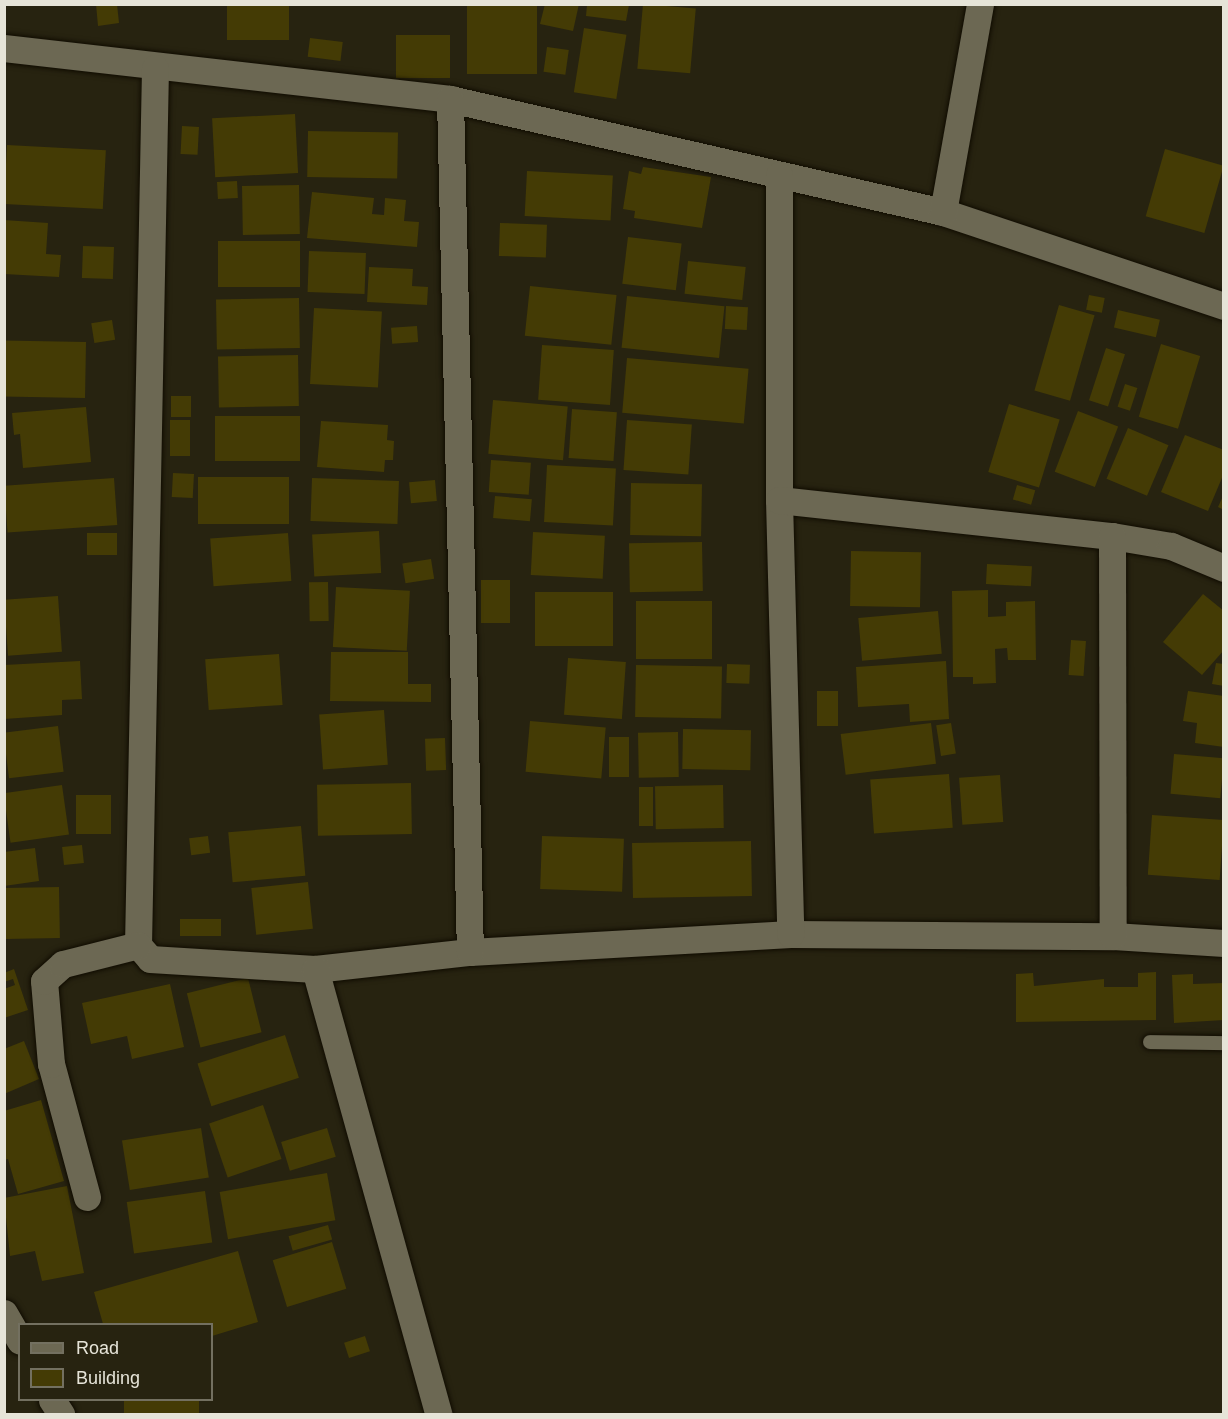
<!DOCTYPE html>
<html>
<head>
<meta charset="utf-8">
<style>
  body { margin:0 }
  #map { position:relative; width:1228px; height:1419px; overflow:hidden; background:#272310; font-family:Arial,sans-serif }
  div>[style] { position:absolute }
  [style*='--x'] { left:calc(var(--x)*1px); top:calc(var(--y)*1px); width:calc(var(--w)*1px); rotate:calc(var(--a)*1deg) }
  .building>* { inset:0; background:#443b05; transform-origin:0 0 }
  .roads { filter:drop-shadow(0 0 2px #100c00) drop-shadow(0 0 2px #100c00) }
  .service>* { height:14px; margin:-7px; padding:0 7px; transform-origin:7px; border-radius:7px; background:#6c6853 }
  .minor>* { height:27px; margin:-13.5px; padding:0 13.5px; transform-origin:13.5px; border-radius:13.5px; background:#6c6853 }
  span { translate:-50% -50%; white-space:nowrap; text-align:center; line-height:1.15; -webkit-text-stroke:4.5px #272310; paint-order:stroke }
  .frame { position:absolute; inset:0; border:6px solid #e6e4d8; pointer-events:none }
  .legend { position:absolute; left:18px; top:1323px; width:195px; height:78px; box-sizing:border-box; background:#272310; border:2px solid #737060; margin:0; padding:8px 10px; list-style:none; font-size:18px; color:#e6e4d8 }
  .legend li { display:flex; align-items:center; gap:12px; height:30px }
  .legend b { width:30px; border:2px solid #737060 }
</style>
</head>
<body>
<div id="map">
  <div class="building">
    <i style="clip-path:polygon(96px 4px,117px 4px,119px 23px,98px 26px)"></i>
    <i style="left:227px;top:4px;width:62px;height:36px"></i>
    <i style="left:467px;top:4px;width:70px;height:70px"></i>
    <i style="clip-path:polygon(545px 4px,579px 4px,573px 31px,540px 24px)"></i>
    <i style="left:643px;top:4px;width:53px;height:65px;rotate:5deg"></i>
    <i style="clip-path:polygon(587px 5px,629px 5px,626px 21px,586px 16px)"></i>
    <i style="left:584px;top:28px;width:43px;height:65px;rotate:9deg"></i>
    <i style="left:450px;top:35px;width:43px;height:54px;rotate:90deg"></i>
    <i style="left:310px;top:38px;width:33px;height:19px;rotate:7deg"></i>
    <i style="left:547px;top:47px;width:22px;height:25px;rotate:8deg"></i>
    <i style="left:295px;top:114px;width:59px;height:83px;rotate:87deg"></i>
    <i style="left:182px;top:126px;width:17px;height:28px;rotate:3deg"></i>
    <i style="left:308px;top:131px;width:90px;height:46px;rotate:1deg"></i>
    <i style="left:7px;top:145px;width:99px;height:59px;rotate:3deg"></i>
    <i style="left:1165px;top:149px;width:61px;height:70px;rotate:16deg"></i>
    <i style="clip-path:polygon(643px 167px,711px 177px,702px 228px,634px 218px,635px 211px,623px 209px,629px 171px,641px 174px)"></i>
    <i style="left:527px;top:171px;width:86px;height:45px;rotate:3deg"></i>
    <i style="left:237px;top:181px;width:17px;height:20px;rotate:87deg"></i>
    <i style="left:299px;top:185px;width:49px;height:57px;rotate:89deg"></i>
    <i style="clip-path:polygon(312px 192px,374px 198px,372px 214px,384px 215px,385px 198px,406px 200px,404px 221px,419px 222px,417px 247px,307px 238px)"></i>
    <i style="clip-path:polygon(4px 220px,48px 223px,46px 254px,61px 255px,59px 277px,4px 274px)"></i>
    <i style="left:500px;top:223px;width:47px;height:33px;rotate:2deg"></i>
    <i style="left:628px;top:237px;width:54px;height:47px;rotate:7deg"></i>
    <i style="left:300px;top:241px;width:46px;height:82px;rotate:90deg"></i>
    <i style="left:83px;top:246px;width:31px;height:32px;rotate:2deg"></i>
    <i style="left:309px;top:251px;width:57px;height:41px;rotate:2deg"></i>
    <i style="left:688px;top:261px;width:58px;height:33px;rotate:6deg"></i>
    <i style="clip-path:polygon(369px 267px,413px 269px,412px 286px,428px 287px,427px 305px,367px 302px)"></i>
    <i style="left:530px;top:286px;width:87px;height:50px;rotate:6deg"></i>
    <i style="left:1089px;top:295px;width:16px;height:15px;rotate:11deg"></i>
    <i style="left:627px;top:296px;width:98px;height:52px;rotate:6deg"></i>
    <i style="left:299px;top:298px;width:50px;height:83px;rotate:89deg"></i>
    <i style="left:1059px;top:305px;width:37px;height:89px;rotate:16deg"></i>
    <i style="left:726px;top:306px;width:22px;height:23px;rotate:3deg"></i>
    <i style="left:314px;top:308px;width:68px;height:76px;rotate:3deg"></i>
    <i style="left:1118px;top:310px;width:43px;height:18px;rotate:13deg"></i>
    <i style="left:112px;top:320px;width:20px;height:21px;rotate:81deg"></i>
    <i style="left:417px;top:326px;width:16px;height:26px;rotate:86deg"></i>
    <i style="left:86px;top:342px;width:56px;height:82px;rotate:91deg"></i>
    <i style="left:1161px;top:344px;width:41px;height:76px;rotate:17deg"></i>
    <i style="left:542px;top:345px;width:72px;height:55px;rotate:4deg"></i>
    <i style="left:1106px;top:348px;width:20px;height:55px;rotate:18deg"></i>
    <i style="left:298px;top:355px;width:51px;height:80px;rotate:89deg"></i>
    <i style="left:627px;top:358px;width:122px;height:55px;rotate:5deg"></i>
    <i style="left:1125px;top:384px;width:13px;height:24px;rotate:18deg"></i>
    <i style="left:171px;top:396px;width:20px;height:21px"></i>
    <i style="left:493px;top:400px;width:75px;height:54px;rotate:5deg"></i>
    <i style="left:1009px;top:404px;width:53px;height:71px;rotate:17deg"></i>
    <i style="clip-path:polygon(86px 407px,91px 462px,23px 468px,20px 434px,14px 435px,12px 413px)"></i>
    <i style="left:572px;top:409px;width:45px;height:49px;rotate:4deg"></i>
    <i style="left:1078px;top:411px;width:43px;height:65px;rotate:21deg"></i>
    <i style="left:215px;top:416px;width:85px;height:45px"></i>
    <i style="left:170px;top:420px;width:20px;height:36px"></i>
    <i style="left:627px;top:420px;width:65px;height:50px;rotate:4deg"></i>
    <i style="clip-path:polygon(321px 421px,388px 425px,387px 440px,394px 441px,393px 460px,385px 460px,384px 472px,317px 467px)"></i>
    <i style="left:1128px;top:428px;width:44px;height:55px;rotate:23deg"></i>
    <i style="clip-path:polygon(1185px 435px,1224px 450px,1224px 473px,1208px 511px,1161px 492px)"></i>
    <i style="left:491px;top:460px;width:40px;height:32px;rotate:4deg"></i>
    <i style="left:547px;top:465px;width:69px;height:57px;rotate:3deg"></i>
    <i style="left:173px;top:473px;width:21px;height:24px;rotate:3deg"></i>
    <i style="left:289px;top:477px;width:47px;height:91px;rotate:90deg"></i>
    <i style="left:114px;top:478px;width:47px;height:110px;rotate:86deg"></i>
    <i style="left:312px;top:478px;width:87px;height:43px;rotate:2deg"></i>
    <i style="left:435px;top:480px;width:21px;height:26px;rotate:85deg"></i>
    <i style="left:631px;top:483px;width:71px;height:52px;rotate:1deg"></i>
    <i style="left:1017px;top:485px;width:19px;height:15px;rotate:16deg"></i>
    <i style="clip-path:polygon(1224px 494px,1224px 510px,1218px 507px)"></i>
    <i style="left:495px;top:496px;width:37px;height:22px;rotate:5deg"></i>
    <i style="left:379px;top:531px;width:42px;height:67px;rotate:87deg"></i>
    <i style="left:533px;top:532px;width:72px;height:43px;rotate:3deg"></i>
    <i style="left:117px;top:533px;width:22px;height:30px;rotate:90deg"></i>
    <i style="left:288px;top:533px;width:48px;height:78px;rotate:86deg"></i>
    <i style="left:702px;top:542px;width:49px;height:73px;rotate:89deg"></i>
    <i style="left:851px;top:551px;width:70px;height:55px;rotate:1deg"></i>
    <i style="left:431px;top:559px;width:20px;height:29px;rotate:81deg"></i>
    <i style="left:987px;top:564px;width:45px;height:20px;rotate:3deg"></i>
    <i style="left:481px;top:580px;width:29px;height:43px"></i>
    <i style="left:328px;top:582px;width:39px;height:19px;rotate:89deg"></i>
    <i style="left:336px;top:587px;width:74px;height:60px;rotate:3deg"></i>
    <i style="clip-path:polygon(988px 590px,988px 617px,1006px 616px,1006px 602px,1035px 601px,1036px 660px,1008px 660px,1007px 648px,995px 649px,996px 683px,973px 684px,973px 677px,953px 677px,952px 591px)"></i>
    <i style="left:535px;top:592px;width:78px;height:54px"></i>
    <i style="clip-path:polygon(1203px 594px,1224px 611px,1224px 650px,1202px 675px,1163px 642px)"></i>
    <i style="left:58px;top:596px;width:56px;height:54px;rotate:86deg"></i>
    <i style="left:712px;top:601px;width:58px;height:76px;rotate:90deg"></i>
    <i style="left:938px;top:611px;width:43px;height:80px;rotate:85deg"></i>
    <i style="left:1071px;top:640px;width:15px;height:35px;rotate:4deg"></i>
    <i style="clip-path:polygon(331px 652px,408px 652px,408px 684px,431px 684px,431px 702px,330px 701px)"></i>
    <i style="left:279px;top:654px;width:51px;height:74px;rotate:86deg"></i>
    <i style="left:568px;top:658px;width:58px;height:57px;rotate:4deg"></i>
    <i style="clip-path:polygon(80px 661px,82px 699px,62px 700px,62px 715px,4px 719px,4px 665px)"></i>
    <i style="clip-path:polygon(946px 661px,949px 719px,910px 722px,909px 704px,858px 707px,856px 667px)"></i>
    <i style="clip-path:polygon(1216px 663px,1224px 664px,1224px 686px,1212px 684px)"></i>
    <i style="left:727px;top:664px;width:23px;height:19px;rotate:2deg"></i>
    <i style="left:636px;top:665px;width:86px;height:52px;rotate:1deg"></i>
    <i style="left:817px;top:691px;width:21px;height:35px"></i>
    <i style="clip-path:polygon(1188px 691px,1224px 696px,1224px 747px,1195px 743px,1197px 723px,1183px 721px)"></i>
    <i style="left:384px;top:710px;width:55px;height:65px;rotate:86deg"></i>
    <i style="left:530px;top:721px;width:76px;height:51px;rotate:5deg"></i>
    <i style="left:931px;top:723px;width:41px;height:91px;rotate:83deg"></i>
    <i style="left:951px;top:723px;width:31px;height:15px;rotate:81deg"></i>
    <i style="left:58px;top:726px;width:46px;height:55px;rotate:83deg"></i>
    <i style="left:683px;top:729px;width:68px;height:40px;rotate:1deg"></i>
    <i style="left:678px;top:732px;width:45px;height:40px;rotate:89deg"></i>
    <i style="left:609px;top:737px;width:20px;height:40px"></i>
    <i style="left:445px;top:738px;width:32px;height:20px;rotate:88deg"></i>
    <i style="left:1174px;top:754px;width:50px;height:40px;rotate:5deg"></i>
    <i style="left:949px;top:774px;width:54px;height:79px;rotate:86deg"></i>
    <i style="left:1000px;top:775px;width:47px;height:41px;rotate:86deg"></i>
    <i style="left:411px;top:783px;width:51px;height:94px;rotate:89deg"></i>
    <i style="left:62px;top:785px;width:50px;height:59px;rotate:82deg"></i>
    <i style="left:723px;top:785px;width:43px;height:68px;rotate:89deg"></i>
    <i style="left:653px;top:787px;width:39px;height:14px;rotate:90deg"></i>
    <i style="left:76px;top:795px;width:35px;height:39px"></i>
    <i style="left:1152px;top:815px;width:72px;height:60px;rotate:4deg"></i>
    <i style="left:301px;top:826px;width:50px;height:73px;rotate:85deg"></i>
    <i style="left:208px;top:836px;width:17px;height:19px;rotate:83deg"></i>
    <i style="left:542px;top:836px;width:82px;height:53px;rotate:2deg"></i>
    <i style="left:751px;top:841px;width:55px;height:119px;rotate:89deg"></i>
    <i style="left:82px;top:845px;width:18px;height:20px;rotate:84deg"></i>
    <i style="clip-path:polygon(35px 848px,39px 881px,4px 886px,4px 852px)"></i>
    <i style="left:308px;top:882px;width:47px;height:57px;rotate:84deg"></i>
    <i style="left:59px;top:887px;width:51px;height:55px;rotate:89deg"></i>
    <i style="left:180px;top:919px;width:41px;height:17px"></i>
    <i style="clip-path:polygon(14px 969px,28px 1010px,4px 1018px,4px 989px,15px 985px,13px 979px,4px 982px,4px 973px)"></i>
    <i style="clip-path:polygon(1156px 972px,1156px 1020px,1016px 1022px,1016px 974px,1033px 973px,1034px 986px,1104px 979px,1104px 987px,1138px 987px,1138px 973px)"></i>
    <i style="clip-path:polygon(1193px 974px,1193px 984px,1224px 983px,1224px 1020px,1174px 1023px,1172px 975px)"></i>
    <i style="left:248px;top:978px;width:56px;height:63px;rotate:76deg"></i>
    <i style="clip-path:polygon(170px 984px,184px 1047px,132px 1059px,127px 1036px,91px 1044px,82px 1003px)"></i>
    <i style="left:285px;top:1035px;width:45px;height:92px;rotate:72deg"></i>
    <i style="clip-path:polygon(24px 1041px,39px 1079px,4px 1094px,4px 1049px)"></i>
    <i style="clip-path:polygon(41px 1100px,64px 1181px,18px 1194px,8px 1159px,4px 1160px,4px 1111px)"></i>
    <i style="left:263px;top:1105px;width:57px;height:57px;rotate:71deg"></i>
    <i style="left:201px;top:1128px;width:50px;height:80px;rotate:81deg"></i>
    <i style="left:327px;top:1128px;width:30px;height:48px;rotate:73deg"></i>
    <i style="left:327px;top:1173px;width:48px;height:109px;rotate:80deg"></i>
    <i style="clip-path:polygon(67px 1186px,84px 1273px,42px 1281px,35px 1251px,10px 1256px,4px 1198px)"></i>
    <i style="left:205px;top:1191px;width:52px;height:79px;rotate:82deg"></i>
    <i style="left:328px;top:1225px;width:15px;height:41px;rotate:74deg"></i>
    <i style="left:332px;top:1242px;width:49px;height:62px;rotate:73deg"></i>
    <i style="clip-path:polygon(238px 1251px,258px 1322px,212px 1336px,212px 1324px,103px 1324px,94px 1292px)"></i>
    <i style="left:365px;top:1336px;width:16px;height:22px;rotate:72deg"></i>
    <i style="left:124px;top:1400px;width:75px;height:15px"></i>
  </div>
  <div class="roads">
    <div class="service">
      <i style="--x:1150;--y:1042;--w:74;--a:0.8"></i>
    </div>
    <div class="minor">
      <i style="--x:4;--y:48;--w:449;--a:6.5"></i>
      <i style="--x:450;--y:99;--w:506;--a:12.91"></i>
      <i style="--x:943;--y:212;--w:296;--a:18.5"></i>
      <i style="--x:155;--y:68;--w:877;--a:91.11"></i>
      <i style="--x:138;--y:945;--w:18;--a:49"></i>
      <i style="--x:150;--y:959;--w:165;--a:3.5"></i>
      <i style="--x:315;--y:969;--w:156;--a:-6.3"></i>
      <i style="--x:470;--y:952;--w:321;--a:-3.2"></i>
      <i style="--x:790;--y:934;--w:323;--a:0.4"></i>
      <i style="--x:1113;--y:936;--w:111;--a:3.6"></i>
      <i style="--x:450;--y:99;--w:853;--a:88.66"></i>
      <i style="--x:779;--y:175;--w:325;--a:90"></i>
      <i style="--x:779;--y:500;--w:434;--a:88.5"></i>
      <i style="--x:943;--y:212;--w:211;--a:-79.9"></i>
      <i style="--x:779;--y:500;--w:335;--a:6.2"></i>
      <i style="--x:1112;--y:536;--w:60;--a:9.6"></i>
      <i style="--x:1171;--y:546;--w:57;--a:22.5"></i>
      <i style="--x:1112;--y:536;--w:400;--a:89.9"></i>
      <i style="--x:315;--y:969;--w:462;--a:74.5"></i>
      <i style="--x:87;--y:1197;--w:138;--a:-105.1"></i>
      <i style="--x:51;--y:1064;--w:83;--a:-94.8"></i>
      <i style="--x:44;--y:981;--w:25;--a:-42"></i>
      <i style="--x:63;--y:964;--w:77;--a:-14.2"></i>
      <i style="--x:4;--y:1313;--w:32;--a:60"></i>
      <i style="--x:52;--y:1400;--w:17;--a:57"></i>
    </div>
  </div>
  <div class="frame"></div>
  <ul class="legend">
  <li><b style="height:8px;background:#6c6853"></b>Road</li>
  <li><b style="height:16px;background:#443b05"></b>Building</li>
  </ul>
</div>
</body>
</html>
